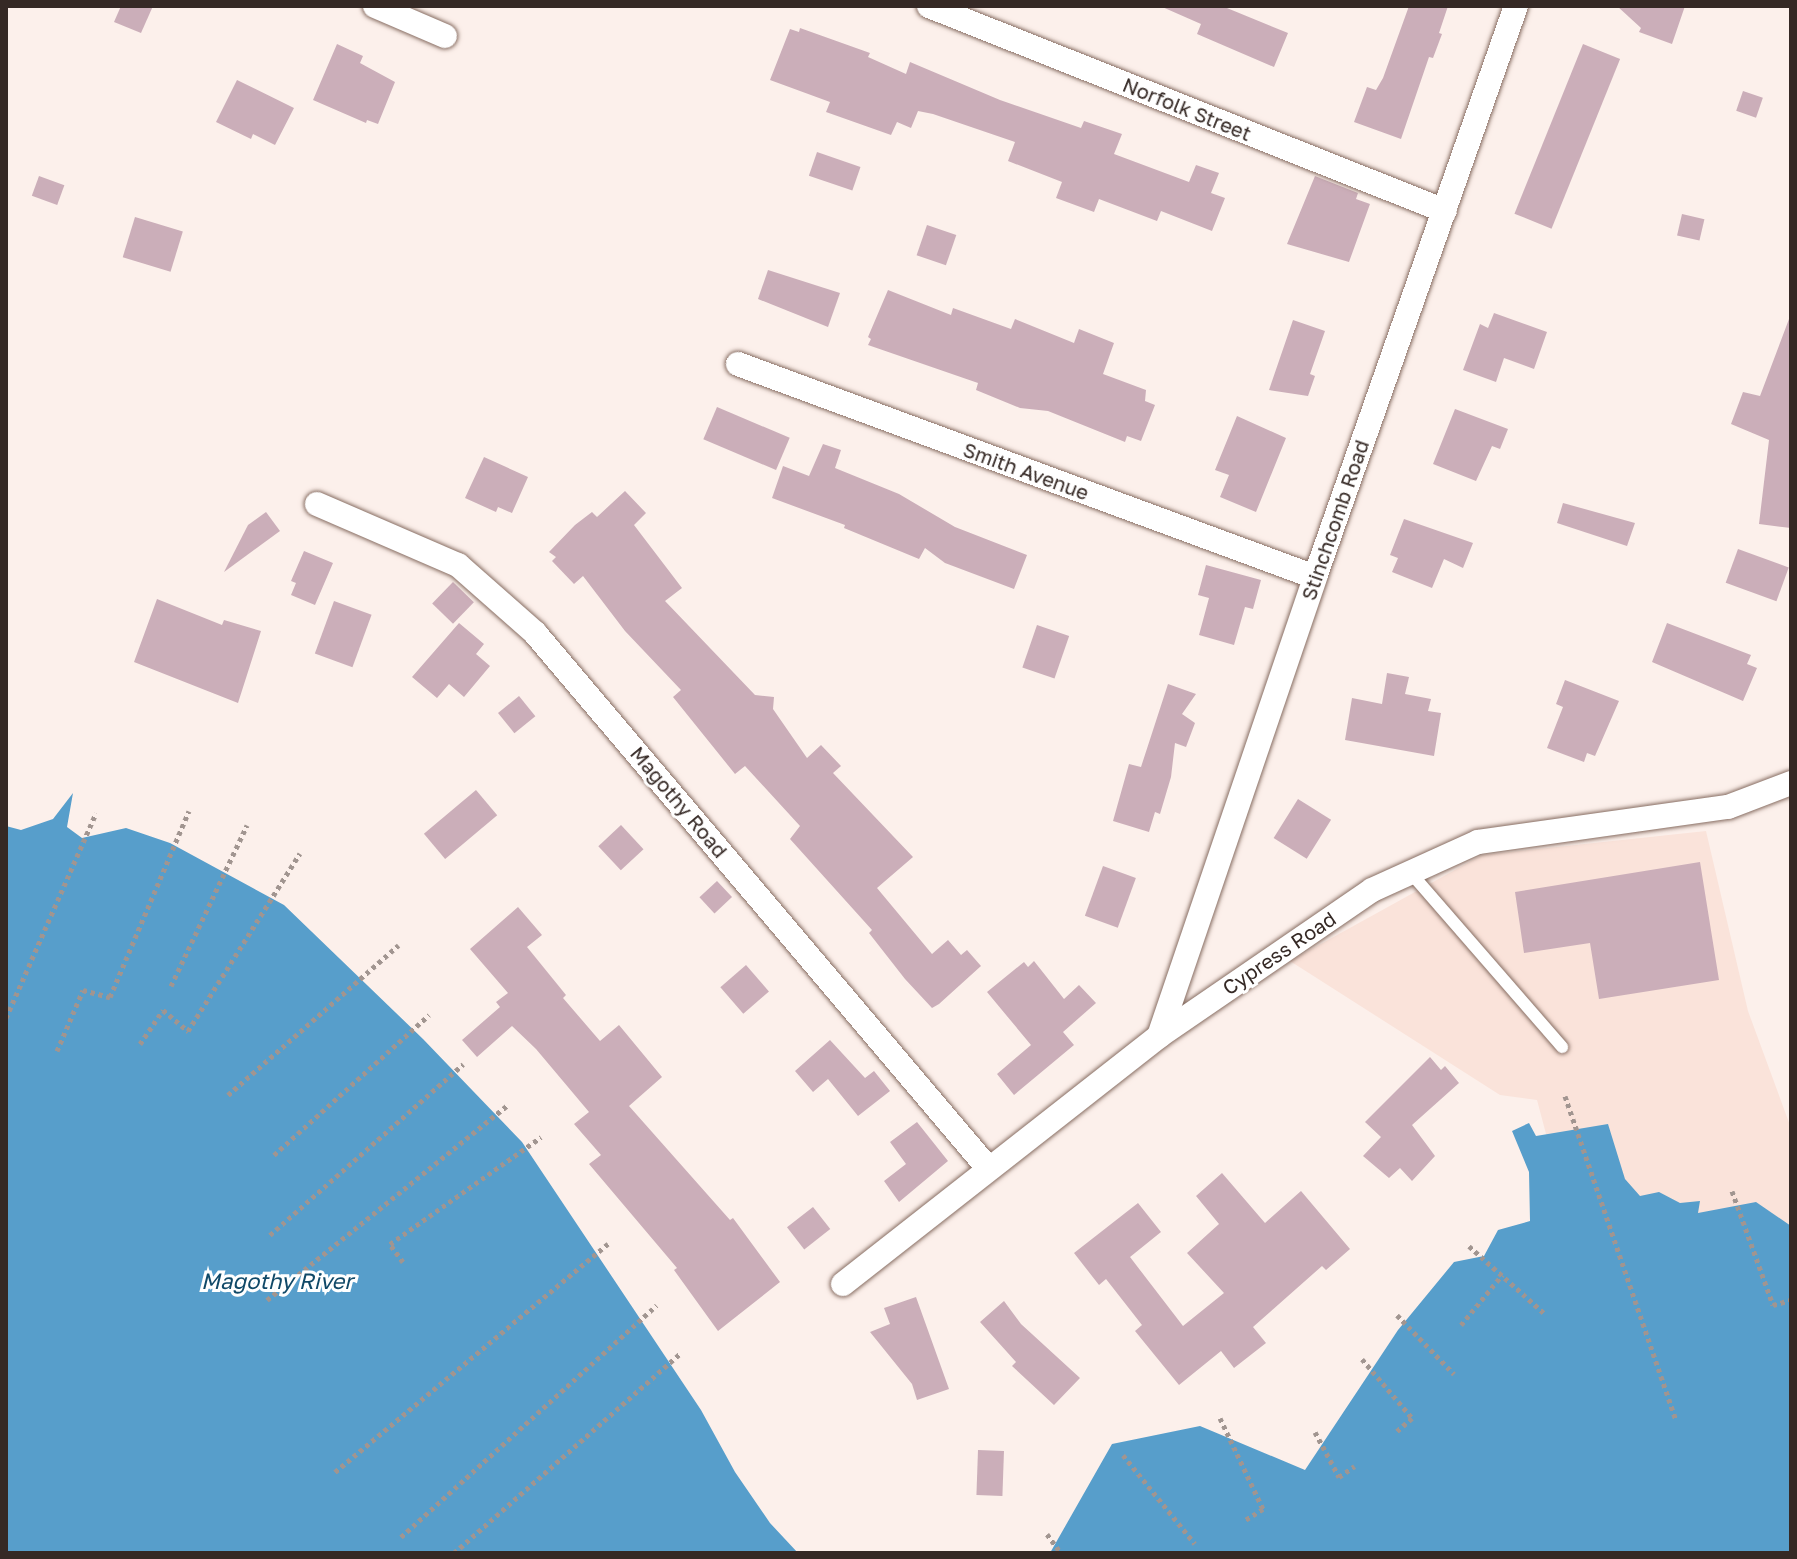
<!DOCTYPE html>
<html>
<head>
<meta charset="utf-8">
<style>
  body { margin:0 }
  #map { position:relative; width:1797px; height:1559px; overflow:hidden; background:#fcf0eb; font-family:"Golos Text",sans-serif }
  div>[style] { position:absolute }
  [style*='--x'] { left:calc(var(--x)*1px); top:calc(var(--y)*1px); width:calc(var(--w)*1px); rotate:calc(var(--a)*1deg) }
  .built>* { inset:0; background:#fae3da }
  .water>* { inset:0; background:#579ecb }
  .building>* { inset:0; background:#cbaeb9; transform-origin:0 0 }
  .path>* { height:5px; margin-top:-2.5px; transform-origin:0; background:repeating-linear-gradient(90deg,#a19590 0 4px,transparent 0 8px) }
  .roads { filter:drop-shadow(0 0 2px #876d62) drop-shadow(0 0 2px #876d62) }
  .lane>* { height:12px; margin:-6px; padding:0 6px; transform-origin:6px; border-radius:6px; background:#fff }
  .street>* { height:24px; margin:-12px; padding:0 12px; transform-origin:12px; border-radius:12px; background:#fff }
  span { translate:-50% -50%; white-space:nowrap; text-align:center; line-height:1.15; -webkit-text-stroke:6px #fff; paint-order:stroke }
  .street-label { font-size:20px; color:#352925 }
  .water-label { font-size:22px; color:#104968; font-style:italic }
  .frame { position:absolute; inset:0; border:8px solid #352925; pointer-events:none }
</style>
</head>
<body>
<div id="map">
  <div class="built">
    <i style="clip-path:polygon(1706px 831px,1748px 1011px,1791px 1128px,1791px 1379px,1644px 1502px,1537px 1100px,1500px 1095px,1290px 961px,1482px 855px)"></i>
  </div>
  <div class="water">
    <i style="clip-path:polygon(73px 793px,67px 827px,82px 838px,126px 828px,170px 843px,284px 905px,423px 1039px,522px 1142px,701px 1410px,735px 1472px,770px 1523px,798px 1553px,6px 1553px,6px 826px,21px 830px,53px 819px)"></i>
    <i style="clip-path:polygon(1529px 1123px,1536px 1136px,1608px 1124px,1625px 1179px,1640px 1196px,1659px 1192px,1680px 1203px,1700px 1201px,1698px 1213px,1756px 1202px,1791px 1226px,1791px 1553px,1050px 1553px,1112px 1444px,1200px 1426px,1305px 1470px,1398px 1330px,1454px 1262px,1484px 1256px,1498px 1230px,1530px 1221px,1529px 1172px,1512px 1131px)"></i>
  </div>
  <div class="building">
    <i style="clip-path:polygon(121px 6px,153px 6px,141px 33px,114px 22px)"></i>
    <i style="clip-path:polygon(1160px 6px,1222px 6px,1288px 33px,1274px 67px,1197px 34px,1201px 24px)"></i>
    <i style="clip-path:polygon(1409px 6px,1448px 6px,1439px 33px,1442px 34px,1433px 58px,1429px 57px,1401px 139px,1354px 122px,1367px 87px,1376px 90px,1383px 78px)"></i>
    <i style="clip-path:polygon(1617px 6px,1685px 6px,1672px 44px,1639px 32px,1641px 28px)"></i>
    <i style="clip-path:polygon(800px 28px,870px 53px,868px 57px,906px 74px,910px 62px,1000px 100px,1081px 128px,1084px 121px,1122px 134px,1114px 154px,1189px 182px,1196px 165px,1219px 173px,1211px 193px,1225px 198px,1212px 231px,1161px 211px,1157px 221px,1099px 199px,1094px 212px,1056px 198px,1062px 182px,1008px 161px,1015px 142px,933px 114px,918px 111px,911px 128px,897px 122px,891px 135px,826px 112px,830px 102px,770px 80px,790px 29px,799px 32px)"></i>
    <i style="clip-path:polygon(337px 44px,363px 56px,360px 63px,395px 82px,378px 124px,367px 120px,366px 123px,313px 100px)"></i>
    <i style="left:1583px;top:44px;width:40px;height:183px;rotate:22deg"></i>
    <i style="clip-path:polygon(237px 80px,294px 108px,275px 145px,253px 134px,251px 139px,216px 122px)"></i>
    <i style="left:1743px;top:91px;width:21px;height:21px;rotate:19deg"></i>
    <i style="left:817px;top:152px;width:46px;height:25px;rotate:19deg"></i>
    <i style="left:39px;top:176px;width:27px;height:21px;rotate:20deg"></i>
    <i style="clip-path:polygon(1315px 176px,1358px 193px,1356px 199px,1370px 204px,1349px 262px,1287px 244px)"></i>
    <i style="left:1682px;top:214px;width:23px;height:22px;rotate:13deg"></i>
    <i style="left:135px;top:217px;width:50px;height:42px;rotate:17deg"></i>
    <i style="left:927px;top:225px;width:31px;height:32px;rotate:19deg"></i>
    <i style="clip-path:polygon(768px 270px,840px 293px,828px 327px,758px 299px)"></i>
    <i style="clip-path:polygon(888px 290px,951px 315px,953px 308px,1011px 329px,1015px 319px,1074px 343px,1079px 329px,1114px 343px,1103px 374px,1146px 390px,1145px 401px,1155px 405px,1141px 441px,1127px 436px,1125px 442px,1048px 411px,1020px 408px,976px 390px,978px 383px,868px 345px,871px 339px,868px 337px)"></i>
    <i style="clip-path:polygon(1494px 313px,1547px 332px,1534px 369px,1504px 358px,1496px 382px,1463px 370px,1480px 324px,1488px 328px)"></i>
    <i style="clip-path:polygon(1789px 319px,1791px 320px,1791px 528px,1759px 524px,1769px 440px,1731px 424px,1743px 392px,1760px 396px)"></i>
    <i style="clip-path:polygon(1293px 320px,1325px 331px,1310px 374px,1315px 376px,1308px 396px,1269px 390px)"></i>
    <i style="left:717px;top:407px;width:79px;height:35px;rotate:23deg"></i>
    <i style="clip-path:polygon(1455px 409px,1508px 429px,1500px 449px,1492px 446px,1476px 481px,1433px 464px)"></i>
    <i style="clip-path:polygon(1237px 416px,1286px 438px,1256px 512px,1220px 497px,1229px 475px,1215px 470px)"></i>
    <i style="clip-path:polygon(823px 444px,841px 450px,835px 468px,899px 494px,955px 527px,1027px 555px,1014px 589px,945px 563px,925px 548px,919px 559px,844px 528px,845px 525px,772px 498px,783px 466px,809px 476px)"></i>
    <i style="clip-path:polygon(484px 457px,528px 477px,512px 513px,498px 507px,496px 512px,465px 498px)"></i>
    <i style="clip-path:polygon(625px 491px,646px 513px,634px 525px,682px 588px,665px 601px,755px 695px,774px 697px,773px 709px,807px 758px,821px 745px,841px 766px,833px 773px,913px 857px,877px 888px,932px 954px,948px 940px,961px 955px,967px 950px,981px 966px,939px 1004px,932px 1008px,905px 979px,869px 933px,872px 930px,790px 839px,800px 826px,745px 766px,735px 774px,673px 697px,681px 690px,625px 631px,583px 576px,574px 584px,552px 561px,556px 557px,549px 552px,575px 525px,592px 512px,597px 517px)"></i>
    <i style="clip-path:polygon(1563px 503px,1635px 523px,1627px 546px,1557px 523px)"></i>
    <i style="clip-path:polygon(266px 512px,280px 531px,224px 572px,248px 525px)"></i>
    <i style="clip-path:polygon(1404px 519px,1473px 543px,1463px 568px,1444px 559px,1432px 588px,1392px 572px,1398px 558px,1390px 555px)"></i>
    <i style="left:1738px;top:549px;width:54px;height:36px;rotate:20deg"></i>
    <i style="clip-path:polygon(304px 551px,333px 563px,315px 605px,291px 595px,296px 583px,291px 581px)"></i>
    <i style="clip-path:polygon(1206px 565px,1261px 580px,1253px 609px,1245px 607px,1234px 645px,1199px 635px,1209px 598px,1198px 595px)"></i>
    <i style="left:453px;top:582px;width:29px;height:30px;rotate:44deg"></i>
    <i style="clip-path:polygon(157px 599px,222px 625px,224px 620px,261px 631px,238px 703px,134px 662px)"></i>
    <i style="left:334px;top:601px;width:40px;height:56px;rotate:20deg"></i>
    <i style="clip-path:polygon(459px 623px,484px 644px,476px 654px,490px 666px,464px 697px,449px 684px,437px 698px,412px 677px)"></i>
    <i style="clip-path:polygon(1667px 623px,1751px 655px,1747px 664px,1757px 668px,1743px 701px,1652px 662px)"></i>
    <i style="left:1037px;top:625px;width:34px;height:45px;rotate:19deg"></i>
    <i style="clip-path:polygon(1387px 673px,1409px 677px,1405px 694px,1431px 699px,1428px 711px,1441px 713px,1434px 756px,1345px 740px,1352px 698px,1382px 704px)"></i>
    <i style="clip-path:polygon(1565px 680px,1619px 701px,1595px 756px,1587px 753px,1584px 762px,1547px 748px,1563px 707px,1556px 704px)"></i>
    <i style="clip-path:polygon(1168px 684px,1196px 694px,1182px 714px,1195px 723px,1186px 747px,1175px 743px,1171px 777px,1160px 814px,1155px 812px,1149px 832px,1113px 821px,1129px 764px,1141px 767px)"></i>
    <i style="left:519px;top:696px;width:26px;height:27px;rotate:51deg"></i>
    <i style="left:476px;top:790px;width:33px;height:68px;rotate:50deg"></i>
    <i style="left:1298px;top:799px;width:39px;height:46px;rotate:32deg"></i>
    <i style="left:621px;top:825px;width:33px;height:31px;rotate:47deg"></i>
    <i style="clip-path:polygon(1700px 862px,1719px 980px,1599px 999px,1590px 943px,1524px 953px,1515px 892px)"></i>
    <i style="left:1103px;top:866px;width:35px;height:53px;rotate:20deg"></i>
    <i style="left:717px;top:881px;width:22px;height:24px;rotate:47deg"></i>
    <i style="clip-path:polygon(518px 907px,542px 935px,527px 947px,566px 995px,563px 998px,600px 1041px,619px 1025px,662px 1077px,629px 1106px,730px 1220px,733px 1218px,780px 1282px,718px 1331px,674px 1270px,677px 1268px,589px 1164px,601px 1155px,574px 1124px,589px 1112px,536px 1049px,512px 1026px,477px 1057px,462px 1040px,500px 1007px,496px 1002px,508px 993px,470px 949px)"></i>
    <i style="clip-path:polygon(1034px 961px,1064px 999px,1079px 985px,1096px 1003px,1063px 1032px,1074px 1045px,1014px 1095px,997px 1074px,1031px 1045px,987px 992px,1024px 962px,1028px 967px)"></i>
    <i style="left:746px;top:965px;width:35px;height:34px;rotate:49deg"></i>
    <i style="clip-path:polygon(830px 1040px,865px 1078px,874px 1071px,890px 1091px,858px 1116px,828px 1079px,813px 1092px,795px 1071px)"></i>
    <i style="clip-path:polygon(1430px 1057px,1441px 1070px,1445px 1066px,1459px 1083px,1412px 1125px,1435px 1156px,1412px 1181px,1400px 1168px,1389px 1178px,1363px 1156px,1381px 1137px,1365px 1122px)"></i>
    <i style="clip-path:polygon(917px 1122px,948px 1161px,899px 1202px,884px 1181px,906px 1164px,890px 1142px)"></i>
    <i style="clip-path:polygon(1222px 1173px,1265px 1223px,1301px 1191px,1350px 1249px,1326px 1270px,1322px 1266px,1253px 1327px,1266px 1343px,1234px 1368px,1221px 1351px,1179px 1385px,1135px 1331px,1142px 1325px,1106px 1279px,1099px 1285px,1074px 1253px,1138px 1203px,1161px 1232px,1130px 1257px,1183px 1326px,1224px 1293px,1187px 1253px,1219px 1224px,1196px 1196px)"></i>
    <i style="left:813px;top:1207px;width:28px;height:33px;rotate:52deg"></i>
    <i style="clip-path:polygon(916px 1297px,949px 1389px,917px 1400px,912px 1384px,870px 1332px,890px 1324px,884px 1308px)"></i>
    <i style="clip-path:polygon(1004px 1301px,1021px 1324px,1080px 1378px,1054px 1405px,1012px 1366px,1016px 1362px,980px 1322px)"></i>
    <i style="left:978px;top:1450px;width:26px;height:45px;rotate:2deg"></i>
  </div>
  <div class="path">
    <i style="--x:171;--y:986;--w:178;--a:-64.7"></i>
    <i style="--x:6;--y:1018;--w:224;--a:-66.3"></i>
    <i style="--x:140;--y:1044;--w:41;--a:-55.9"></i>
    <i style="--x:163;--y:1010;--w:33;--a:40"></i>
    <i style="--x:188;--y:1031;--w:210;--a:-57.8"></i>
    <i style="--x:57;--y:1051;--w:66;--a:-66.9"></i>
    <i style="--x:83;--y:990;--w:28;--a:15"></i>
    <i style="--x:110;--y:997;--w:202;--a:-67"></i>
    <i style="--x:228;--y:1095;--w:227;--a:-41.3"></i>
    <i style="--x:1565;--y:1096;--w:343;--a:71.1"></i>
    <i style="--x:274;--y:1155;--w:209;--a:-42.1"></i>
    <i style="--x:1732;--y:1191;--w:121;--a:70.2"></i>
    <i style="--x:1773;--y:1305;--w:19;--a:-16"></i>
    <i style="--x:270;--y:1235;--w:258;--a:-41.5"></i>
    <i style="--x:1469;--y:1246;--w:101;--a:41.8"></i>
    <i style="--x:403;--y:1262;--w:22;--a:-126"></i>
    <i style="--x:390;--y:1244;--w:185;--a:-35.3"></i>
    <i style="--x:267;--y:1300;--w:311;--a:-39"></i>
    <i style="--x:1397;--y:1315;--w:82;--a:46"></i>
    <i style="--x:1461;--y:1325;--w:65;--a:-50.6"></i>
    <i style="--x:1362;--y:1359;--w:77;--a:49.7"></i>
    <i style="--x:1412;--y:1418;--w:21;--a:139"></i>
    <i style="--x:1220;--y:1418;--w:101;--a:64.7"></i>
    <i style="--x:1263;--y:1509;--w:22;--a:148"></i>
    <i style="--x:1315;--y:1432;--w:51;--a:61.9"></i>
    <i style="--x:1339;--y:1477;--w:19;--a:-35"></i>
    <i style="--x:1123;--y:1455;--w:114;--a:51"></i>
    <i style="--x:335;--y:1472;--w:356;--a:-39.9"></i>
    <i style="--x:1047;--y:1534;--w:24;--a:54"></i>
    <i style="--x:401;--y:1537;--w:345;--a:-42.2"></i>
    <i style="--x:454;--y:1553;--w:301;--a:-41.4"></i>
  </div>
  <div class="roads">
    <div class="lane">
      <i style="--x:1410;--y:872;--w:232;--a:49"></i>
    </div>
    <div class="street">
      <i style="--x:375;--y:6;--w:76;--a:23.2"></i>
      <i style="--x:929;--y:6;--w:555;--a:21.67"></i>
      <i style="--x:738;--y:364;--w:615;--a:20.26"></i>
      <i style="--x:317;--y:504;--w:154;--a:23.4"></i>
      <i style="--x:458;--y:565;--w:103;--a:41.4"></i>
      <i style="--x:535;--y:633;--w:700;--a:49.75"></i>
      <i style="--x:1159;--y:1036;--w:485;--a:-71.2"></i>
      <i style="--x:1315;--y:577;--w:605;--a:-70.61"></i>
      <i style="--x:843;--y:1284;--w:402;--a:-38.1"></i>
      <i style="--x:1159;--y:1036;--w:258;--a:-34.4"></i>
      <i style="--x:1372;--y:890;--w:116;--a:-24.4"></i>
      <i style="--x:1478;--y:842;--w:252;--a:-8"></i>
      <i style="--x:1728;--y:807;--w:67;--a:-20.9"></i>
    </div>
  </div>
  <div class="street-label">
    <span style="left:1187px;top:109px;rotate:22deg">Norfolk Street</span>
    <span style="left:1026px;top:471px;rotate:20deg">Smith Avenue</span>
    <span style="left:1335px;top:520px;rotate:-71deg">Stinchcomb Road</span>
    <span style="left:679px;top:802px;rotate:50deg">Magothy Road</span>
    <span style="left:1279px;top:953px;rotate:-34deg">Cypress Road</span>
  </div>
  <div class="water-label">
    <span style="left:277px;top:1281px">Magothy River</span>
  </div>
  <div class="frame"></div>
</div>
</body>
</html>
